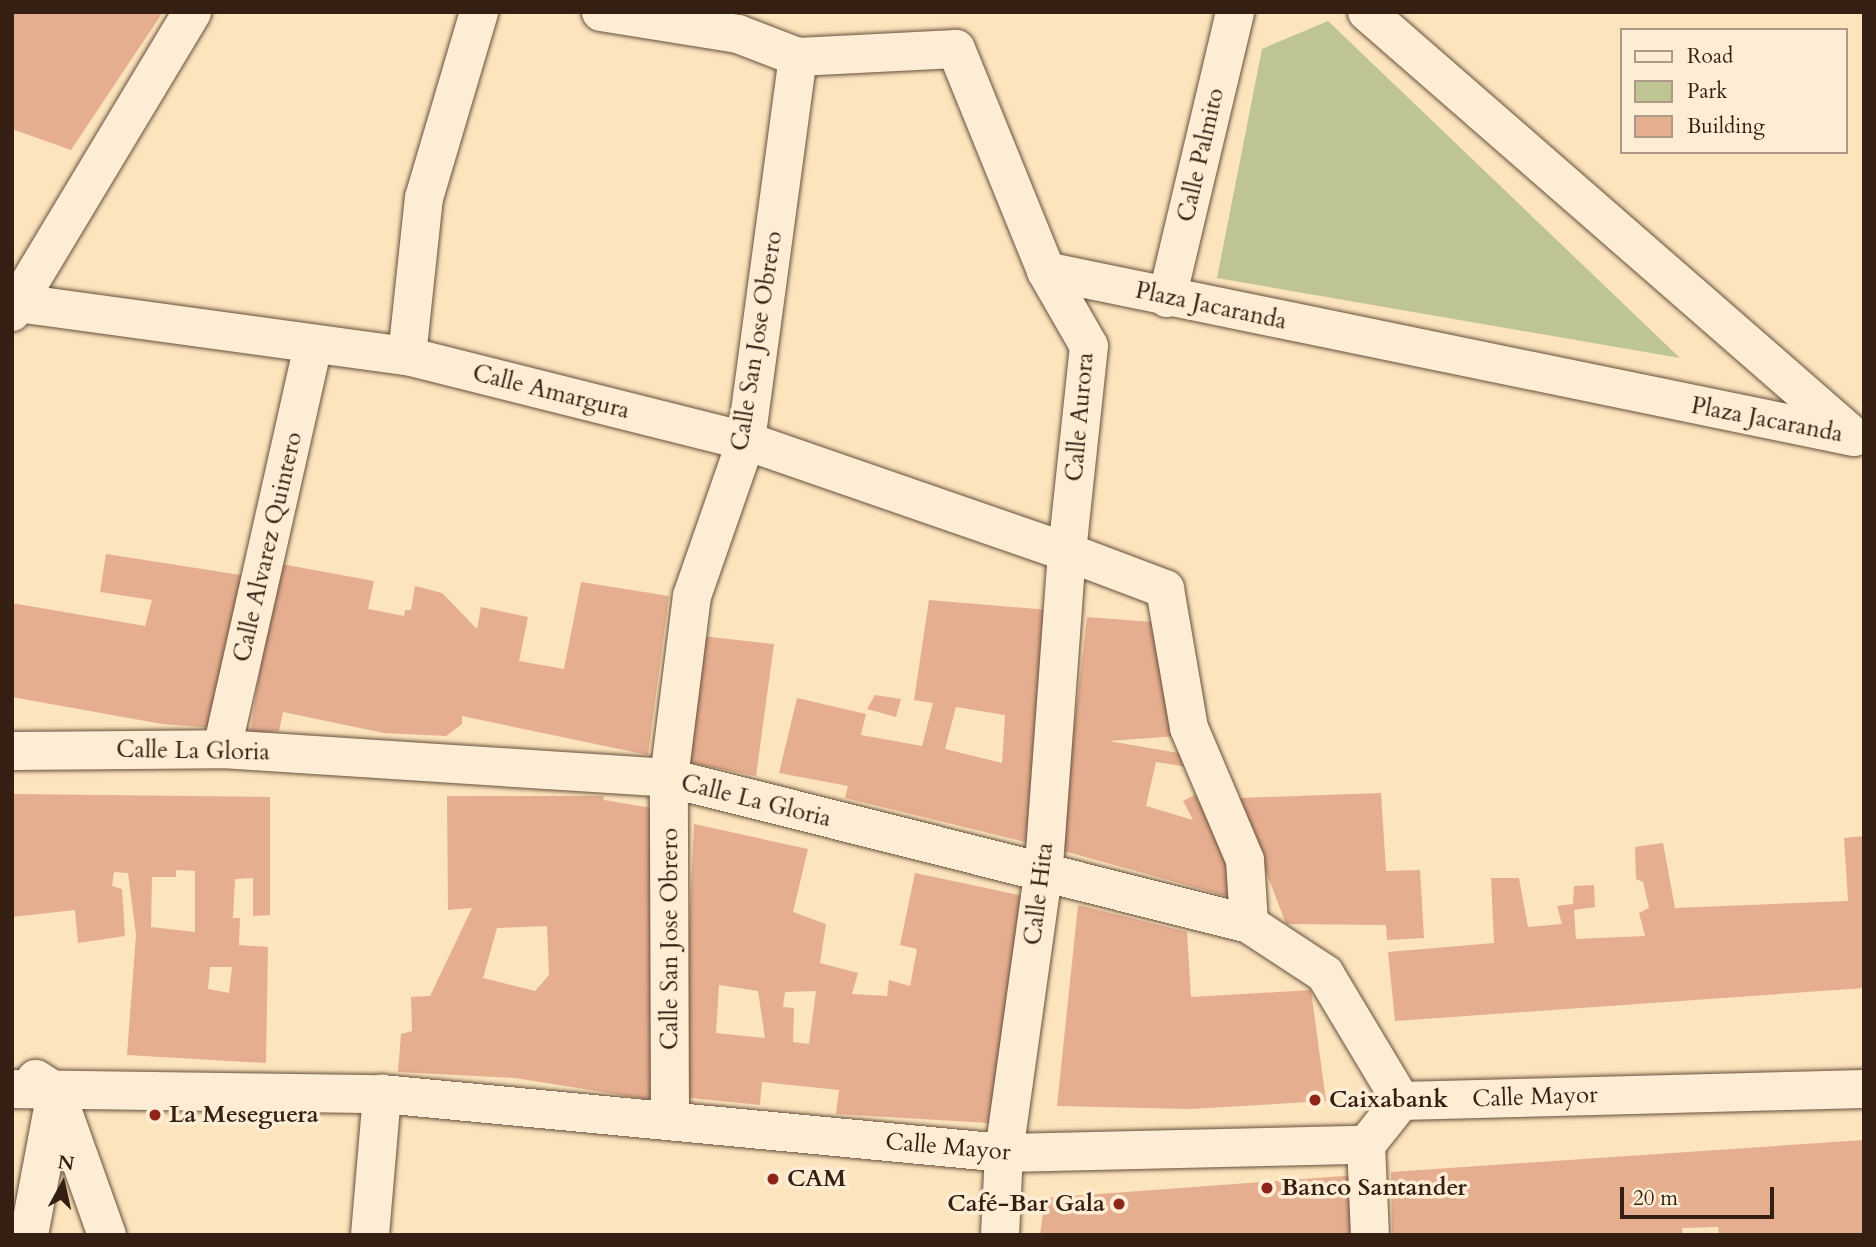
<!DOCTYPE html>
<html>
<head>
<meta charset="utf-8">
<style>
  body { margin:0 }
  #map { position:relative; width:1876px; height:1247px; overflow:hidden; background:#fce4bd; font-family:Cardo,serif }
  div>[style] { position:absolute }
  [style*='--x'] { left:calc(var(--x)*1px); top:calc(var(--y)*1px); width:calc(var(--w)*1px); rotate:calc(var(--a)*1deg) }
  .green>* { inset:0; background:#bec492 }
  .building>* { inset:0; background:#e5ae8f }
  .roads { filter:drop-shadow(0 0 2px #67503d) drop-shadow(0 0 2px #67503d) }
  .street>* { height:38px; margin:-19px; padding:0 19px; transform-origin:19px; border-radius:19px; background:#fdedd4 }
  .secondary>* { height:38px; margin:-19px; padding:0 19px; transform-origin:19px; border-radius:19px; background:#fdedd4 }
  .dots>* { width:19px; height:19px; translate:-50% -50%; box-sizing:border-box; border:4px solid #fdedd4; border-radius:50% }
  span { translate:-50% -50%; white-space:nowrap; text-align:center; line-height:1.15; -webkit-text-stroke:7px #fdedd4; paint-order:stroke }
  .street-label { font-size:24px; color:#351e12 }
  .poi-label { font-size:24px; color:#351e12; font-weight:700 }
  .left { translate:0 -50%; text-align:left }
  .right { translate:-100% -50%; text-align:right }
  .frame { position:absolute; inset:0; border:14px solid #351e12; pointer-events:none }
  .legend { position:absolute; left:1620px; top:28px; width:228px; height:126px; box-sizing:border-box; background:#fdedd4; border:2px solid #ad9a86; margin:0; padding:9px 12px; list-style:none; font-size:21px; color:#351e12 }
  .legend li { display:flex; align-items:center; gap:14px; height:35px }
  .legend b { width:35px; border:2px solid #ad9a86 }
  .north { position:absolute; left:28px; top:1149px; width:70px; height:70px; -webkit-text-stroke:5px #fdedd4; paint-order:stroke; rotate:8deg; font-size:19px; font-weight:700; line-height:28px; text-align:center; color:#351e12 }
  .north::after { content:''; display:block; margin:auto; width:24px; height:32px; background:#351e12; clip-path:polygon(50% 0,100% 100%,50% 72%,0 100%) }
  .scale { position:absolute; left:1620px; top:1187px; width:154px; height:32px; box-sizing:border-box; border:4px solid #351e12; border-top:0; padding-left:9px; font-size:21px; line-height:24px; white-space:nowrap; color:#351e12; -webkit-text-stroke:5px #fdedd4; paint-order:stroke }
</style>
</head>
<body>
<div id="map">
  <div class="green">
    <i style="clip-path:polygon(1328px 21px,1680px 358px,1217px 278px,1262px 49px)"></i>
  </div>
  <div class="building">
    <i style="clip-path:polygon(12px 12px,163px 12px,71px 150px,12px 129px)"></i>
    <i style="clip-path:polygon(106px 554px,241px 575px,214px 728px,162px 724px,12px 697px,12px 603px,145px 626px,152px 600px,100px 592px)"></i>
    <i style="clip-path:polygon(276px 563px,374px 581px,368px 609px,404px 616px,405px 610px,411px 610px,415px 586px,442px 593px,477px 629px,481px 607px,528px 617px,519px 661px,564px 669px,581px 582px,669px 596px,648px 755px,462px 716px,462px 724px,446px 736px,384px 733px,283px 712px,279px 731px,250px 734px)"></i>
    <i style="clip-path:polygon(evenodd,929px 600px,1049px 610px,1029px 843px,845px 798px,848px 786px,779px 773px,797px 698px,866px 714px,861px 735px,922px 746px,933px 703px,914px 700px,929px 600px,956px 707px,1005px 715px,1002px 763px,945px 749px,956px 707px)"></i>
    <i style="clip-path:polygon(1087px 617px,1153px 622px,1177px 736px,1109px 741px,1184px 754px,1188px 767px,1156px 762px,1146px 806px,1193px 820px,1183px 801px,1200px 792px,1238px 880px,1226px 896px,1060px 850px)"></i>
    <i style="clip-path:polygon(693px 635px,774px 644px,756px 776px,685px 762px)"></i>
    <i style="clip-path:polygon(875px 695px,901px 699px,896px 717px,867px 709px)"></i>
    <i style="clip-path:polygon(1381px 793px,1386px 871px,1420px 870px,1424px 938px,1387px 940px,1386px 925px,1286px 924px,1238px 798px)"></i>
    <i style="clip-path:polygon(evenodd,12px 794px,270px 797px,270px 915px,253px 916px,253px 878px,235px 879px,233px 918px,240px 918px,239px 945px,268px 947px,266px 1063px,127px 1055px,136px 935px,128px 873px,114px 872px,112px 886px,122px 889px,125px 936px,78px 943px,75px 910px,12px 917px,12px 794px,176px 870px,195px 871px,195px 932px,151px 927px,152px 877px,176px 877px,176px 870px,12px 794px,210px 967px,232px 967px,229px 993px,208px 989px,210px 967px)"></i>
    <i style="clip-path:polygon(evenodd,447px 796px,603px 796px,604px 800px,663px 810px,652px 1100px,515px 1078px,398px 1072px,401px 1034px,412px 1031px,411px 997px,430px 996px,472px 908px,448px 910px,447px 796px,547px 926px,549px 975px,535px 991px,483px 978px,497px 928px,547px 926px)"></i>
    <i style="clip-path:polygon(evenodd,694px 824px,808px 849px,793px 912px,826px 924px,820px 963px,858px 973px,852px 994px,887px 996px,889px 980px,910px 986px,917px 949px,900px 945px,915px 873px,1033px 898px,989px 1123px,836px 1114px,839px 1090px,762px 1082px,760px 1105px,681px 1097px,694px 824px,719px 985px,758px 991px,765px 1038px,716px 1033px,719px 985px,694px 824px,816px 991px,809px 1044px,793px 1042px,794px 1008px,783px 1007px,785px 992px,816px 991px)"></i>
    <i style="clip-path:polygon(1864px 836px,1864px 988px,1395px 1021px,1388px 952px,1494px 943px,1491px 878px,1519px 878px,1528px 927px,1562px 924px,1557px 906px,1573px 904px,1574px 886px,1594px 885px,1595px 907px,1574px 910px,1576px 939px,1645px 936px,1639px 913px,1649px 908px,1643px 882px,1636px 879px,1635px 847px,1663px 843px,1675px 908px,1848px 901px,1844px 838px)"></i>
    <i style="clip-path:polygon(1078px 905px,1187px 932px,1191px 997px,1311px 990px,1326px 1101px,1190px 1109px,1057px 1106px)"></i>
    <i style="clip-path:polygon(1864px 1140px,1864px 1235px,1719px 1235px,1718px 1227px,1682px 1228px,1683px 1235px,1392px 1235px,1391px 1172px)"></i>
    <i style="clip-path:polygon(1357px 1175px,1358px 1235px,1040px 1235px,1045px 1198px)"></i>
  </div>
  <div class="roads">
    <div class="street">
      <i style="--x:601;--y:12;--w:139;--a:9.1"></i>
      <i style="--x:738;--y:34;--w:64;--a:21"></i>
      <i style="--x:798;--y:57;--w:158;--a:-2.9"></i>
      <i style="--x:956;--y:49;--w:240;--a:67.9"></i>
      <i style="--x:1046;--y:271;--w:86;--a:60.2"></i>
      <i style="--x:1089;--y:346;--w:207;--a:96.1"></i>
      <i style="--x:1067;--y:552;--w:105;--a:20.7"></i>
      <i style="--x:1165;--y:589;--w:141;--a:80.2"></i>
      <i style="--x:1189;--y:728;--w:143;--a:67"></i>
      <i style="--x:1245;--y:860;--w:64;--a:86.4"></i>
      <i style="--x:1367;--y:12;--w:644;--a:41.09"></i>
      <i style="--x:1046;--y:271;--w:825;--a:11.61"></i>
      <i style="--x:1167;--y:298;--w:294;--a:-76.6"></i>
      <i style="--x:18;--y:303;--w:393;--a:7.8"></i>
      <i style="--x:407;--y:356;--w:349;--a:14.1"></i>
      <i style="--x:746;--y:441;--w:340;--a:19.1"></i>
      <i style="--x:1067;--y:552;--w:324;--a:94.2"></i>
      <i style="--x:1043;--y:875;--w:281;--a:98"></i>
      <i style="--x:1004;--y:1153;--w:82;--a:92.8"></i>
      <i style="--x:12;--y:312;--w:350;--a:-59"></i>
      <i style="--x:407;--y:356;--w:159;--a:-83.9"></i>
      <i style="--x:424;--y:198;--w:194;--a:-73.5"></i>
      <i style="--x:222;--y:749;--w:415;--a:-77.3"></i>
      <i style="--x:12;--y:1089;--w:370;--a:0.8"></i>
      <i style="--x:382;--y:1094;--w:625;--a:5.42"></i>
      <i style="--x:1004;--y:1153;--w:362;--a:-1.3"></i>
      <i style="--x:1366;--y:1145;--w:56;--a:-51.5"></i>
      <i style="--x:56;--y:1092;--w:152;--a:70.4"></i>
      <i style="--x:670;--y:1121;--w:343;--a:-90.2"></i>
      <i style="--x:669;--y:778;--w:183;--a:-82.8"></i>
      <i style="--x:692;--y:596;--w:164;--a:-70.8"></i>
      <i style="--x:746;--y:441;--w:388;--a:-82.3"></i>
      <i style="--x:1366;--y:1145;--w:90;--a:87.5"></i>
      <i style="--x:29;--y:1235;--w:146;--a:-79.3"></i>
      <i style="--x:56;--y:1092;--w:24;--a:-147"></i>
      <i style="--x:370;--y:1235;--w:142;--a:-85.1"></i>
    </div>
    <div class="secondary">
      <i style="--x:12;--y:751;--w:210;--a:-0.5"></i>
      <i style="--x:222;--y:749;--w:448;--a:3.7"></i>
      <i style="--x:669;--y:778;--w:598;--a:14.13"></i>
      <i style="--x:1249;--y:924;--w:91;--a:33.3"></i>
      <i style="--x:1325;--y:974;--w:148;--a:59.1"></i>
      <i style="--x:1401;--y:1101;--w:463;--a:-1.5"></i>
    </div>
  </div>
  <div class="dots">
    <i style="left:1315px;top:1100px;background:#8f2418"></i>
    <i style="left:155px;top:1115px;background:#8f2418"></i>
    <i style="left:773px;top:1179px;background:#8f2418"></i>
    <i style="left:1267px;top:1188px;background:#8f2418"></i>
    <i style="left:1119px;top:1204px;background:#8f2418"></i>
  </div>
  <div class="street-label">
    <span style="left:1201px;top:155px;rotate:-77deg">Calle Palmito</span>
    <span style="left:1211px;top:306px;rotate:12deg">Plaza Jacaranda</span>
    <span style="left:757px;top:341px;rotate:-81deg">Calle San Jose Obrero</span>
    <span style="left:551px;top:392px;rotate:14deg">Calle Amargura</span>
    <span style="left:1080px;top:417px;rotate:-85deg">Calle Aurora</span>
    <span style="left:1767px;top:420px;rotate:11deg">Plaza Jacaranda</span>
    <span style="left:268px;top:547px;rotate:-77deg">Calle Alvarez Quintero</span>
    <span style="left:193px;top:751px;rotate:1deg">Calle La Gloria</span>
    <span style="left:756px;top:801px;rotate:14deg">Calle La Gloria</span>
    <span style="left:1039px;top:894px;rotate:-83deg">Calle Hita</span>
    <span style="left:670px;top:939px;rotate:-90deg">Calle San Jose Obrero</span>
    <span style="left:1535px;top:1097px;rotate:-2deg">Calle Mayor</span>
    <span style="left:948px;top:1147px;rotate:5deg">Calle Mayor</span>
  </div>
  <div class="poi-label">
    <span class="left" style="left:1329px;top:1100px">Caixabank</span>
    <span class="left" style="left:169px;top:1115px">La Meseguera</span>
    <span class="left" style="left:787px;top:1179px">CAM</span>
    <span class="left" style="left:1281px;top:1188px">Banco Santander</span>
    <span class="right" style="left:1105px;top:1204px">Café-Bar Gala</span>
  </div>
  <div class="frame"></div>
  <ul class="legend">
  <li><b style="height:9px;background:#fdedd4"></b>Road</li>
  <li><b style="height:19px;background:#bec492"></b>Park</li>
  <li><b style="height:19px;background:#e5ae8f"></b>Building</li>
  </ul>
  <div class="north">N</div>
  <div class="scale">20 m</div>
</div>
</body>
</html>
